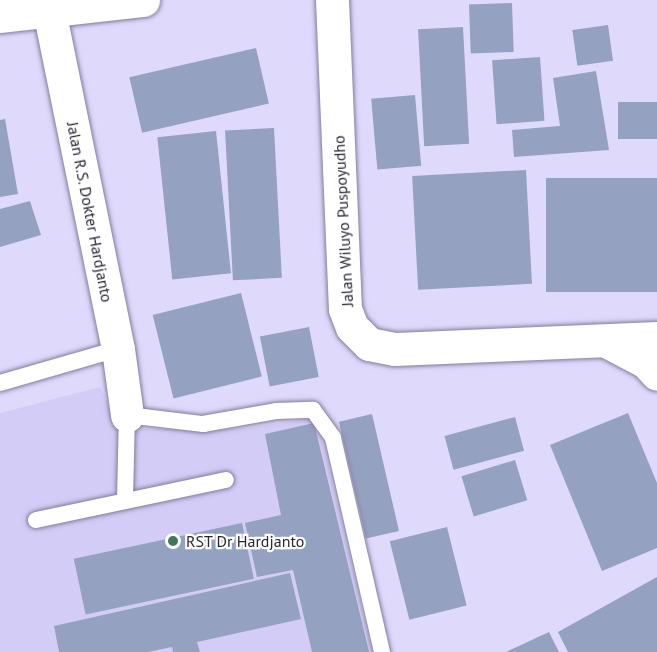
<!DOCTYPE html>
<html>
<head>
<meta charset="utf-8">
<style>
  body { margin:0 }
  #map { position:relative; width:657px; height:652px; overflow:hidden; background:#dfd9fc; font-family:"PT Sans",sans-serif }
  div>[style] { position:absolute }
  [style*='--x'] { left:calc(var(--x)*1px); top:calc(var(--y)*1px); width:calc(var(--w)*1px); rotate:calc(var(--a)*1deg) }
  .built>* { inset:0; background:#d3ccf6 }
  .building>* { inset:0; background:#95a1c1; transform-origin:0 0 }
  .roads { filter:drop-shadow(0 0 2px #837d9d) drop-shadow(0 0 2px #837d9d) }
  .service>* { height:16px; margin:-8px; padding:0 8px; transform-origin:8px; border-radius:8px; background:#fff }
  .minor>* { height:33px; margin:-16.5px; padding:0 16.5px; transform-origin:16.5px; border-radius:16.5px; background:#fff }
  .tertiary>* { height:33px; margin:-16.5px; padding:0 16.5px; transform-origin:16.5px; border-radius:16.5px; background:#fff }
  .dots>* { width:16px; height:16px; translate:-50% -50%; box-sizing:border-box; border:3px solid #fff; border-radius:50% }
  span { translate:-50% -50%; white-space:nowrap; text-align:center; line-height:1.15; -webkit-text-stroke:4.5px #fff; paint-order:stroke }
  .street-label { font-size:16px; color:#282633 }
  .poi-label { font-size:16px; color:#282633 }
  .left { translate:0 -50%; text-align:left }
</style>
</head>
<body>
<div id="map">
  <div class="built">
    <i style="clip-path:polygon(100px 387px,118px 425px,143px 429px,238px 429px,317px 418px,372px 652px,0 652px,0 413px)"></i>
  </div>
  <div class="building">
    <i style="left:512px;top:3px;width:49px;height:43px;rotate:88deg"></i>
    <i style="left:608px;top:25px;width:36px;height:36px;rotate:82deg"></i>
    <i style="left:463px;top:27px;width:117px;height:45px;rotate:87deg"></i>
    <i style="left:256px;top:48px;width:57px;height:130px;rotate:77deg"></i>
    <i style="left:540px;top:57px;width:64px;height:48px;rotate:86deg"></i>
    <i style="clip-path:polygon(596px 71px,609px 150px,514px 157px,512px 130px,560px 126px,553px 78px)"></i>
    <i style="left:415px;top:95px;width:71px;height:44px;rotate:85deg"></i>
    <i style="left:657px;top:102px;width:37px;height:39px;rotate:90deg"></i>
    <i style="clip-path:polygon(5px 119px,18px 194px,0 197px,0 120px)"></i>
    <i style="left:274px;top:128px;width:150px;height:49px;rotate:87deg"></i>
    <i style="left:216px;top:131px;width:143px;height:59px;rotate:84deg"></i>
    <i style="left:526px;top:170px;width:114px;height:114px;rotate:87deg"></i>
    <i style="left:657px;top:178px;width:114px;height:111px;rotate:90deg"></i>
    <i style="clip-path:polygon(30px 201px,41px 235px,0 247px,0 209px)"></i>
    <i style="left:241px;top:293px;width:86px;height:91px;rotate:76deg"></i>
    <i style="left:309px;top:327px;width:51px;height:50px;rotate:79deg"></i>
    <i style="clip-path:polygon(628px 413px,657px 483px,657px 548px,602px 571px,550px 445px)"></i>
    <i style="left:372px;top:414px;width:120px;height:34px;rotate:77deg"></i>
    <i style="left:515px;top:417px;width:35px;height:73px;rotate:75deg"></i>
    <i style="clip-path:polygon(314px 423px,369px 652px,312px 652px,293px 570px,257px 577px,245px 523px,281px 515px,265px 434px)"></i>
    <i style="left:515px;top:460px;width:42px;height:56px;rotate:73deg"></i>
    <i style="left:242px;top:523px;width:57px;height:172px;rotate:78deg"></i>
    <i style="left:447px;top:527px;width:81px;height:59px;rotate:76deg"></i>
    <i style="clip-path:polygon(290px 573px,301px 619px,197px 642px,200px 652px,173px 652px,172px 647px,148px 652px,59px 652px,54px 626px)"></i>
    <i style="clip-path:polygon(657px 577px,657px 652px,568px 652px,558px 632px)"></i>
    <i style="clip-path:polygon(549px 632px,559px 652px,506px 652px)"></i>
  </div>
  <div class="roads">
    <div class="service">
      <i style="--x:0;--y:383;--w:123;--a:-16.1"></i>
      <i style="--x:125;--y:500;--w:85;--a:-88.7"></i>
      <i style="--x:127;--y:415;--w:77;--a:6.8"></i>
      <i style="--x:203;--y:424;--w:74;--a:-10.1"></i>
      <i style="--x:276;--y:411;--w:37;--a:-2"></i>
      <i style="--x:313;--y:410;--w:34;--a:54"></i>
      <i style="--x:333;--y:438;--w:220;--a:77.1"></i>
      <i style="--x:36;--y:520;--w:194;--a:-11.9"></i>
    </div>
    <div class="minor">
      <i style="--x:332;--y:0;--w:309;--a:87.6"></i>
      <i style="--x:345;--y:309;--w:19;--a:69"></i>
      <i style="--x:352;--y:327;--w:24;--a:45"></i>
      <i style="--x:369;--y:344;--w:26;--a:11"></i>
      <i style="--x:395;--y:349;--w:262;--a:-2.4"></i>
      <i style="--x:49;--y:10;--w:346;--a:78.5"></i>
      <i style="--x:118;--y:349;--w:67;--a:82.2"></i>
      <i style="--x:606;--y:341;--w:45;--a:27.7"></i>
      <i style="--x:646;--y:362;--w:16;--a:47"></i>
    </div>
    <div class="tertiary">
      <i style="--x:0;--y:16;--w:144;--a:-6.4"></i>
    </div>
  </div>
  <div class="dots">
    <i style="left:173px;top:541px;background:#3d7862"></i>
  </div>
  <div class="street-label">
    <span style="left:90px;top:212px;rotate:79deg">Jalan R.S. Dokter Hardjanto</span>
    <span style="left:343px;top:221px;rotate:-93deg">Jalan Wiluyo Puspoyudho</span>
  </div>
  <div class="poi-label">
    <span class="left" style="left:186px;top:541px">RST Dr Hardjanto</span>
  </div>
</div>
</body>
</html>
